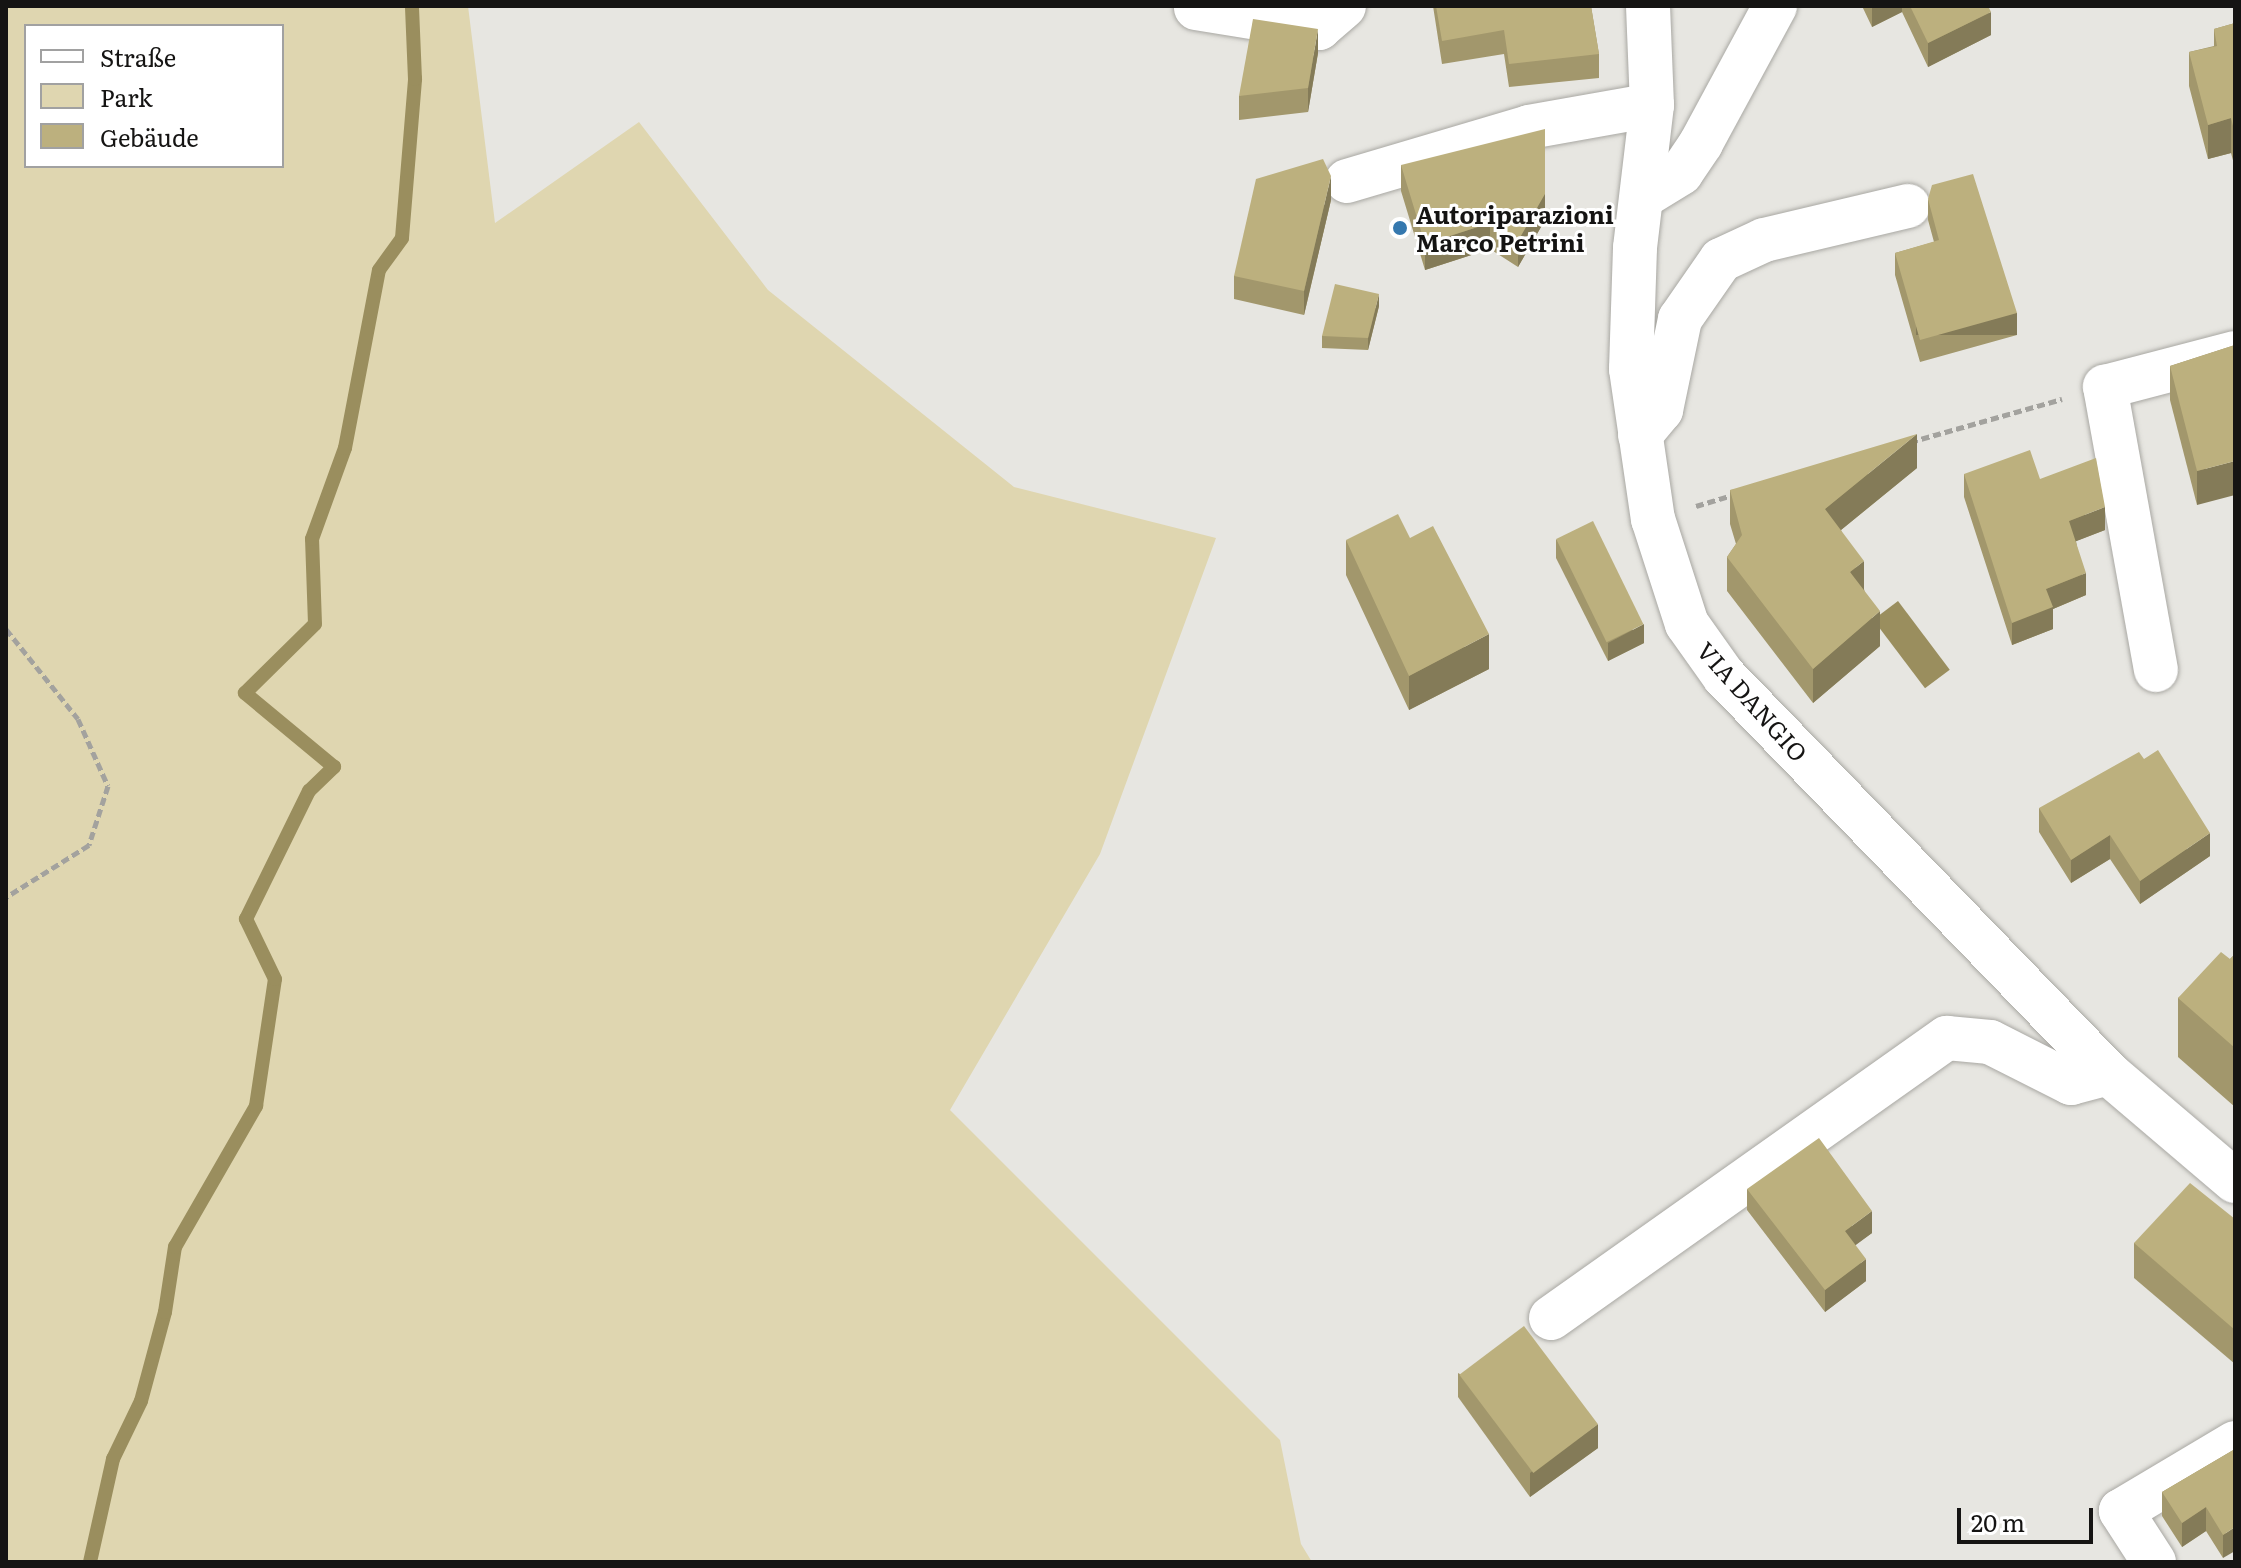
<!DOCTYPE html>
<html>
<head>
<meta charset="utf-8">
<style>
  body { margin:0 }
  #map { position:relative; width:2241px; height:1568px; overflow:hidden; background:#e7e6e1; font-family:Literata,serif }
  div>[style] { position:absolute }
  [style*='--x'] { left:calc(var(--x)*1px); top:calc(var(--y)*1px); width:calc(var(--w)*1px); rotate:calc(var(--a)*1deg) }
  .green>* { inset:0; background:#dfd6b0 }
  .water>* { inset:0; background:#9a8e5e; transform-origin:0 0 }
  .stream>* { height:14px; margin:-7px; padding:0 7px; transform-origin:7px; border-radius:7px; background:#9a8e5e }
  .path>* { height:5px; margin-top:-2.5px; transform-origin:0; background:repeating-linear-gradient(90deg,#a3a29e 0 8px,transparent 0 12px) }
  .roads { filter:drop-shadow(0 0 2px #a9a8a3) drop-shadow(0 0 2px #a9a8a3) }
  .minor>* { height:44px; margin:-22px; padding:0 22px; transform-origin:22px; border-radius:22px; background:#fff }
  .wall>* { inset:0; background:#a2976c }
  .shaded-wall>* { inset:0; background:#847b58; transform-origin:0 0 }
  .building>* { inset:0; background:#bcb07e; transform-origin:0 0 }
  .dots>* { width:22px; height:22px; translate:-50% -50%; box-sizing:border-box; border:4px solid #fff; border-radius:50% }
  span { translate:-50% -50%; white-space:nowrap; text-align:center; line-height:1.15; -webkit-text-stroke:6px #fff; paint-order:stroke }
  .poi-label { font-size:24px; color:#151413; font-weight:700 }
  .left { translate:0 -50%; text-align:left }
  .street-label { font-size:24px; color:#151413 }
  .frame { position:absolute; inset:0; border:8px solid #151413; pointer-events:none }
  .legend { position:absolute; left:24px; top:24px; width:260px; height:144px; box-sizing:border-box; background:#fff; border:2px solid #a1a1a1; margin:0; padding:10px 14px; list-style:none; font-size:24px; color:#151413 }
  .legend li { display:flex; align-items:center; gap:16px; height:40px }
  .legend b { width:40px; border:2px solid #a1a1a1 }
  .scale { position:absolute; left:1957px; top:1508px; width:136px; height:36px; box-sizing:border-box; border:4px solid #151413; border-top:0; padding-left:10px; font-size:24px; line-height:28px; white-space:nowrap; color:#151413; -webkit-text-stroke:6px #fff; paint-order:stroke }
</style>
</head>
<body>
<div id="map">
  <div class="green">
    <i style="clip-path:polygon(evenodd,6px 6px,468px 6px,495px 223px,639px 122px,768px 290px,1014px 487px,1216px 538px,1100px 854px,950px 1110px,1280px 1440px,1301px 1544px,1312px 1562px,6px 1562px,6px 6px,26px 26px,282px 26px,282px 166px,26px 166px,26px 26px)"></i>
  </div>
  <div class="water">
    <i style="left:1898px;top:601px;width:86px;height:31px;rotate:53deg"></i>
  </div>
  <div class="stream">
    <i style="--x:90;--y:1562;--w:106;--a:-77.4"></i>
    <i style="--x:113;--y:1459;--w:64;--a:-64.2"></i>
    <i style="--x:141;--y:1401;--w:92;--a:-74.9"></i>
    <i style="--x:165;--y:1312;--w:66;--a:-81.3"></i>
    <i style="--x:175;--y:1247;--w:163;--a:-60.1"></i>
    <i style="--x:256;--y:1106;--w:128;--a:-81.5"></i>
    <i style="--x:275;--y:979;--w:67;--a:-115.8"></i>
    <i style="--x:246;--y:919;--w:143;--a:-63.8"></i>
    <i style="--x:309;--y:791;--w:35;--a:-44"></i>
    <i style="--x:334;--y:767;--w:116;--a:-140.3"></i>
    <i style="--x:245;--y:693;--w:98;--a:-44.6"></i>
    <i style="--x:315;--y:624;--w:85;--a:-92"></i>
    <i style="--x:312;--y:539;--w:97;--a:-70.1"></i>
    <i style="--x:345;--y:448;--w:181;--a:-79.2"></i>
    <i style="--x:379;--y:270;--w:39;--a:-54"></i>
    <i style="--x:402;--y:238;--w:160;--a:-85.3"></i>
    <i style="--x:415;--y:79;--w:73;--a:-92.4"></i>
  </div>
  <div class="path">
    <i style="--x:1910;--y:442;--w:158;--a:-15.8"></i>
    <i style="--x:1696;--y:506;--w:42;--a:-16.7"></i>
    <i style="--x:6;--y:629;--w:115;--a:51.3"></i>
    <i style="--x:78;--y:719;--w:73;--a:65.9"></i>
    <i style="--x:108;--y:786;--w:62;--a:107.9"></i>
    <i style="--x:89;--y:845;--w:98;--a:147.9"></i>
  </div>
  <div class="roads">
    <div class="minor">
      <i style="--x:1648;--y:6;--w:99;--a:87.7"></i>
      <i style="--x:1652;--y:105;--w:144;--a:96.8"></i>
      <i style="--x:1635;--y:248;--w:121;--a:91.9"></i>
      <i style="--x:1631;--y:369;--w:152;--a:81.7"></i>
      <i style="--x:1653;--y:519;--w:110;--a:72.1"></i>
      <i style="--x:1687;--y:624;--w:64;--a:54.6"></i>
      <i style="--x:1724;--y:676;--w:552;--a:45.95"></i>
      <i style="--x:2108;--y:1073;--w:167;--a:40.4"></i>
      <i style="--x:1196;--y:8;--w:125;--a:9.2"></i>
      <i style="--x:1319;--y:28;--w:33;--a:-41"></i>
      <i style="--x:1347;--y:181;--w:190;--a:-16.5"></i>
      <i style="--x:1529;--y:127;--w:125;--a:-10.1"></i>
      <i style="--x:1642;--y:197;--w:46;--a:-31.6"></i>
      <i style="--x:1681;--y:173;--w:36;--a:-56"></i>
      <i style="--x:1701;--y:143;--w:156;--a:-61.6"></i>
      <i style="--x:1640;--y:435;--w:33;--a:-50"></i>
      <i style="--x:1661;--y:410;--w:93;--a:-78.2"></i>
      <i style="--x:1680;--y:319;--w:72;--a:-55.2"></i>
      <i style="--x:1721;--y:260;--w:47;--a:-24.9"></i>
      <i style="--x:1764;--y:240;--w:148;--a:-13.3"></i>
      <i style="--x:2156;--y:670;--w:288;--a:-100.2"></i>
      <i style="--x:2105;--y:387;--w:134;--a:-14.7"></i>
      <i style="--x:1551;--y:1318;--w:485;--a:-35.3"></i>
      <i style="--x:1947;--y:1038;--w:43;--a:5.3"></i>
      <i style="--x:1990;--y:1042;--w:91;--a:26.8"></i>
      <i style="--x:2071;--y:1083;--w:38;--a:-15"></i>
      <i style="--x:2154;--y:1562;--w:61;--a:-122.9"></i>
      <i style="--x:2121;--y:1511;--w:133;--a:-30.8"></i>
    </div>
  </div>
  <div class="wall">
    <i style="clip-path:polygon(1433px 6px,1591px 6px,1599px 54px,1599px 78px,1509px 87px,1504px 54px,1442px 64px)"></i>
    <i style="clip-path:polygon(1862px 6px,1988px 6px,1991px 35px,1928px 67px,1902px 12px,1872px 27px)"></i>
    <i style="clip-path:polygon(2235px 23px,2235px 168px,2231px 153px,2208px 159px,2189px 86px,2189px 52px,2214px 46px,2214px 29px)"></i>
    <i style="clip-path:polygon(1318px 53px,1308px 112px,1239px 120px,1239px 96px)"></i>
    <i style="clip-path:polygon(1401px 165px,1545px 220px,1518px 267px,1490px 249px,1425px 270px,1401px 191px)"></i>
    <i style="clip-path:polygon(1928px 199px,2017px 335px,1920px 362px,1895px 275px,1895px 253px,1934px 242px,1928px 220px)"></i>
    <i style="clip-path:polygon(1331px 200px,1304px 315px,1234px 299px,1234px 276px)"></i>
    <i style="clip-path:polygon(1379px 306px,1368px 350px,1322px 348px,1322px 336px)"></i>
    <i style="clip-path:polygon(2235px 345px,2197px 505px,2170px 400px,2170px 366px)"></i>
    <i style="clip-path:polygon(1917px 468px,1841px 530px,1864px 589px,1880px 646px,1813px 703px,1727px 591px,1727px 557px,1736px 544px,1730px 524px,1730px 490px)"></i>
    <i style="clip-path:polygon(1964px 474px,2040px 479px,2105px 530px,2076px 541px,2086px 595px,2053px 609px,2053px 629px,2012px 645px,1964px 497px)"></i>
    <i style="clip-path:polygon(1556px 539px,1644px 643px,1608px 661px,1556px 558px)"></i>
    <i style="clip-path:polygon(1346px 540px,1489px 669px,1409px 710px,1346px 575px)"></i>
    <i style="clip-path:polygon(2039px 808px,2210px 856px,2140px 904px,2110px 859px,2071px 883px,2039px 832px)"></i>
    <i style="clip-path:polygon(2235px 954px,2235px 1107px,2178px 1057px,2178px 998px,2230px 959px)"></i>
    <i style="clip-path:polygon(1747px 1189px,1872px 1233px,1855px 1245px,1866px 1281px,1825px 1312px,1747px 1210px)"></i>
    <i style="clip-path:polygon(2235px 1219px,2235px 1364px,2134px 1278px,2134px 1243px)"></i>
    <i style="clip-path:polygon(1458px 1373px,1598px 1448px,1530px 1497px,1458px 1397px)"></i>
    <i style="clip-path:polygon(2235px 1449px,2223px 1558px,2206px 1531px,2182px 1547px,2162px 1516px,2162px 1492px)"></i>
  </div>
  <div class="shaded-wall">
    <i style="clip-path:polygon(1872px 6px,1902px 6px,1902px 12px,1872px 27px)"></i>
    <i style="clip-path:polygon(1991px 12px,1991px 35px,1928px 67px,1928px 43px)"></i>
    <i style="clip-path:polygon(1318px 29px,1318px 53px,1308px 112px,1308px 88px)"></i>
    <i style="clip-path:polygon(2231px 118px,2231px 153px,2208px 159px,2208px 125px)"></i>
    <i style="clip-path:polygon(1545px 129px,1545px 220px,1518px 267px,1518px 241px)"></i>
    <i style="clip-path:polygon(1331px 176px,1331px 200px,1304px 315px,1304px 291px)"></i>
    <i style="clip-path:polygon(1490px 223px,1490px 249px,1425px 270px,1425px 244px)"></i>
    <i style="clip-path:polygon(1379px 294px,1379px 306px,1368px 350px,1368px 338px)"></i>
    <i style="left:2017px;top:313px;width:22px;height:101px;rotate:90deg"></i>
    <i style="clip-path:polygon(1917px 434px,1917px 468px,1825px 543px,1825px 509px)"></i>
    <i style="clip-path:polygon(2235px 461px,2235px 495px,2197px 505px,2197px 471px)"></i>
    <i style="clip-path:polygon(2105px 507px,2105px 530px,2069px 544px,2069px 521px)"></i>
    <i style="clip-path:polygon(1864px 561px,1864px 596px,1850px 572px)"></i>
    <i style="clip-path:polygon(2086px 573px,2086px 595px,2053px 609px,2053px 629px,2012px 645px,2012px 623px,2046px 589px)"></i>
    <i style="clip-path:polygon(1880px 611px,1880px 646px,1813px 703px,1813px 669px)"></i>
    <i style="clip-path:polygon(1644px 624px,1644px 643px,1608px 661px,1608px 643px)"></i>
    <i style="clip-path:polygon(1489px 634px,1489px 669px,1409px 710px,1409px 676px)"></i>
    <i style="clip-path:polygon(2210px 833px,2210px 856px,2140px 904px,2140px 881px)"></i>
    <i style="clip-path:polygon(2110px 835px,2110px 859px,2071px 883px,2071px 860px)"></i>
    <i style="clip-path:polygon(1872px 1211px,1872px 1233px,1845px 1253px,1845px 1231px)"></i>
    <i style="clip-path:polygon(1866px 1259px,1866px 1281px,1825px 1312px,1825px 1290px)"></i>
    <i style="clip-path:polygon(1598px 1424px,1598px 1448px,1530px 1497px,1530px 1473px)"></i>
    <i style="clip-path:polygon(2206px 1507px,2206px 1531px,2182px 1547px,2182px 1523px)"></i>
    <i style="clip-path:polygon(2235px 1527px,2235px 1551px,2223px 1558px,2223px 1535px)"></i>
  </div>
  <div class="building">
    <i style="clip-path:polygon(1436px 6px,1591px 6px,1599px 54px,1509px 64px,1504px 30px,1442px 41px)"></i>
    <i style="clip-path:polygon(1910px 6px,1988px 6px,1991px 12px,1928px 43px)"></i>
    <i style="clip-path:polygon(1253px 19px,1318px 29px,1308px 88px,1239px 96px)"></i>
    <i style="clip-path:polygon(2235px 23px,2235px 134px,2231px 118px,2208px 125px,2189px 52px,2217px 46px,2214px 29px)"></i>
    <i style="clip-path:polygon(1545px 129px,1545px 194px,1518px 241px,1490px 223px,1425px 244px,1401px 165px)"></i>
    <i style="clip-path:polygon(1323px 159px,1331px 176px,1304px 291px,1234px 276px,1256px 179px)"></i>
    <i style="clip-path:polygon(1973px 174px,2017px 313px,1920px 340px,1895px 253px,1939px 240px,1928px 199px,1932px 185px)"></i>
    <i style="clip-path:polygon(1335px 284px,1379px 294px,1368px 338px,1322px 336px)"></i>
    <i style="clip-path:polygon(2235px 345px,2235px 461px,2197px 471px,2170px 366px)"></i>
    <i style="clip-path:polygon(1917px 434px,1825px 509px,1864px 561px,1850px 572px,1880px 611px,1813px 669px,1727px 557px,1742px 535px,1730px 490px)"></i>
    <i style="clip-path:polygon(2030px 450px,2040px 479px,2096px 458px,2105px 507px,2069px 521px,2086px 573px,2046px 589px,2053px 607px,2012px 623px,1964px 474px)"></i>
    <i style="clip-path:polygon(1398px 514px,1410px 538px,1433px 526px,1489px 634px,1409px 676px,1346px 540px)"></i>
    <i style="left:1593px;top:521px;width:115px;height:41px;rotate:64deg"></i>
    <i style="clip-path:polygon(2158px 750px,2210px 833px,2140px 881px,2110px 835px,2071px 860px,2039px 808px,2139px 752px,2144px 759px)"></i>
    <i style="clip-path:polygon(2221px 952px,2230px 959px,2235px 954px,2235px 1048px,2178px 998px)"></i>
    <i style="clip-path:polygon(1819px 1138px,1872px 1211px,1845px 1231px,1866px 1259px,1825px 1290px,1747px 1189px)"></i>
    <i style="clip-path:polygon(2190px 1183px,2235px 1219px,2235px 1330px,2134px 1243px)"></i>
    <i style="left:1524px;top:1326px;width:123px;height:81px;rotate:53deg"></i>
    <i style="clip-path:polygon(2235px 1449px,2235px 1527px,2223px 1535px,2206px 1507px,2182px 1523px,2162px 1492px)"></i>
  </div>
  <div class="dots">
    <i style="left:1400px;top:228px;background:#3578ae"></i>
  </div>
  <div class="poi-label">
    <span class="left" style="left:1416px;top:228px">Autoriparazioni<br>Marco Petrini</span>
  </div>
  <div class="street-label">
    <span style="left:1753px;top:701px;rotate:48deg">VIA DANGIO</span>
  </div>
  <div class="frame"></div>
  <ul class="legend">
  <li><b style="height:10px;background:#fff"></b>Straße</li>
  <li><b style="height:22px;background:#dfd6b0"></b>Park</li>
  <li><b style="height:22px;background:#bcb07e"></b>Gebäude</li>
  </ul>
  <div class="scale">20 m</div>
</div>
</body>
</html>
